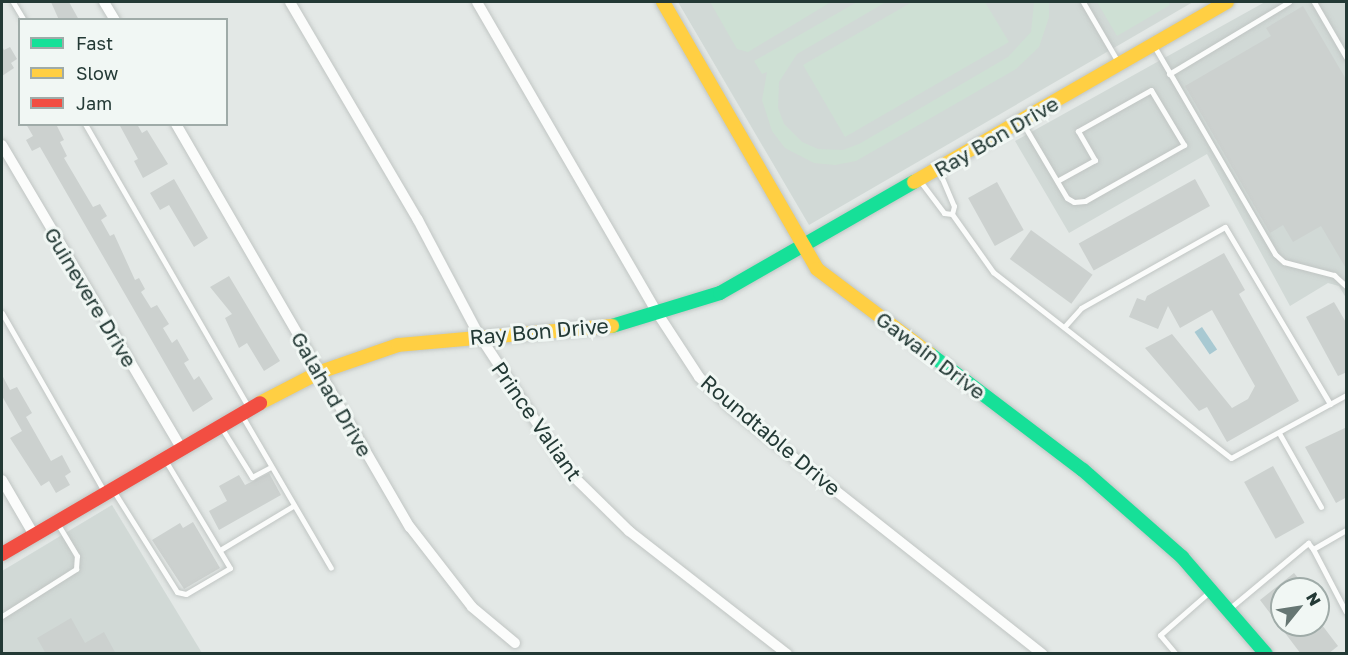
<!DOCTYPE html>
<html>
<head>
<meta charset="utf-8">
<style>
  body { margin:0 }
  #map { position:relative; width:1348px; height:655px; overflow:hidden; background:#e3e8e6; font-family:"Golos Text",sans-serif }
  div>[style] { position:absolute }
  [style*='--x'] { left:calc(var(--x)*1px); top:calc(var(--y)*1px); width:calc(var(--w)*1px); rotate:calc(var(--a)*1deg) }
  .built>* { inset:0; background:#d1d9d6 }
  .green>* { inset:0; background:#cee0d4 }
  .water>* { inset:0; background:#a8c9d2; transform-origin:0 0 }
  .building>* { inset:0; background:#ccd1cf; transform-origin:0 0 }
  .roads { filter:drop-shadow(0 0 2px #c0c5c3) drop-shadow(0 0 2px #c0c5c3) }
  .lane>* { height:5px; margin:-2.5px; padding:0 2.5px; transform-origin:2.5px; border-radius:2.5px; background:#fbfcfb }
  .street>* { height:10px; margin:-5px; padding:0 5px; transform-origin:5px; border-radius:5px; background:#fbfcfb }
  .fast>* { height:14px; margin:-7px; padding:0 7px; transform-origin:7px; border-radius:7px; background:#16e098 }
  .slow>* { height:14px; margin:-7px; padding:0 7px; transform-origin:7px; border-radius:7px; background:#ffcf43 }
  .jam>* { height:14px; margin:-7px; padding:0 7px; transform-origin:7px; border-radius:7px; background:#f24e42 }
  span { translate:-50% -50%; white-space:nowrap; text-align:center; line-height:1.15; -webkit-text-stroke:6px #f1f7f4; paint-order:stroke }
  .street-label { font-size:21px; color:#233935 }
  .frame { position:absolute; inset:0; border:3px solid #233935; pointer-events:none }
  .legend { position:absolute; left:18px; top:18px; width:210px; height:108px; box-sizing:border-box; background:#f1f7f4; border:2px solid #9faba8; margin:0; padding:8px 10px; list-style:none; font-size:18px; color:#233935 }
  .legend li { display:flex; align-items:center; gap:12px; height:30px }
  .legend b { width:30px; border:2px solid #9faba8 }
  .north { position:absolute; left:1270px; top:577px; width:60px; height:60px; box-sizing:border-box; background:#f1f7f4; border:2px solid #9faba8; border-radius:50%; rotate:60deg; font-size:16px; font-weight:700; line-height:24px; text-align:center; color:#233935 }
  .north::after { content:''; display:block; margin:auto; width:21px; height:27px; background:#667673; clip-path:polygon(50% 0,100% 100%,50% 72%,0 100%) }
</style>
</head>
<body>
<div id="map">
  <div class="built">
    <i style="clip-path:polygon(678px 2px,1193px 2px,809px 225px)"></i>
    <i style="clip-path:polygon(1265px 2px,1346px 2px,1346px 298px,1339px 286px,1328px 283px,1290px 306px,1207px 154px,1069px 233px,1015px 141px)"></i>
    <i style="clip-path:polygon(112px 505px,202px 653px,2px 653px,2px 571px)"></i>
  </div>
  <div class="green">
    <i style="clip-path:polygon(710px 2px,831px 2px,748px 52px,737px 49px)"></i>
    <i style="clip-path:polygon(857px 2px,886px 2px,797px 54px,779px 82px,778px 108px,784px 124px,802px 142px,818px 149px,843px 150px,859px 144px,1008px 57px,1031px 32px,1034px 2px,1049px 2px,1049px 17px,1039px 47px,1016px 69px,856px 161px,835px 165px,814px 163px,785px 148px,772px 131px,762px 100px,767px 72px,762px 74px,754px 61px)"></i>
    <i style="clip-path:polygon(912px 2px,985px 2px,1009px 42px,845px 137px,803px 65px)"></i>
    <i style="clip-path:polygon(1097px 2px,1168px 2px,1170px 5px,1117px 36px)"></i>
  </div>
  <div class="water">
    <i style="left:1202px;top:327px;width:27px;height:9px;rotate:56deg"></i>
  </div>
  <div class="building">
    <i style="clip-path:polygon(51px 2px,69px 2px,79px 20px,59px 20px)"></i>
    <i style="clip-path:polygon(1303px 6px,1347px 81px,1347px 270px,1321px 226px,1293px 242px,1283px 225px,1270px 233px,1185px 86px,1271px 36px,1266px 28px)"></i>
    <i style="clip-path:polygon(2px 46px,4px 50px,10px 47px,17px 59px,11px 63px,14px 68px,2px 76px)"></i>
    <i style="clip-path:polygon(26px 124px,56px 124px,64px 140px,60px 142px,67px 156px,64px 158px,93px 207px,100px 204px,107px 216px,101px 220px,110px 236px,114px 234px,135px 280px,139px 278px,145px 289px,141px 292px,151px 308px,157px 305px,169px 324px,163px 328px,172px 343px,177px 339px,189px 360px,184px 363px,194px 380px,199px 376px,213px 399px,193px 412px,40px 147px,32px 151px,26px 140px,33px 136px)"></i>
    <i style="clip-path:polygon(119px 124px,137px 124px,142px 133px,147px 130px,168px 164px,143px 178px,134px 161px,138px 159px)"></i>
    <i style="clip-path:polygon(174px 179px,208px 238px,194px 247px,169px 205px,160px 210px,150px 193px)"></i>
    <i style="left:1195px;top:179px;width:31px;height:133px;rotate:61deg"></i>
    <i style="left:997px;top:182px;width:55px;height:33px;rotate:61deg"></i>
    <i style="left:1031px;top:230px;width:76px;height:36px;rotate:36deg"></i>
    <i style="clip-path:polygon(1224px 253px,1245px 290px,1239px 294px,1299px 401px,1227px 442px,1207px 407px,1199px 411px,1145px 348px,1172px 334px,1232px 408px,1248px 399px,1255px 386px,1212px 310px,1180px 328px,1168px 306px,1158px 329px,1129px 317px,1137px 298px,1145px 301px,1147px 296px)"></i>
    <i style="clip-path:polygon(229px 276px,280px 361px,264px 371px,247px 343px,239px 348px,225px 318px,232px 314px,210px 287px)"></i>
    <i style="clip-path:polygon(1334px 302px,1347px 324px,1347px 372px,1338px 376px,1306px 317px)"></i>
    <i style="clip-path:polygon(2px 375px,10px 390px,17px 387px,32px 413px,26px 417px,51px 461px,62px 455px,71px 472px,65px 476px,70px 485px,56px 493px,49px 481px,41px 486px,10px 438px,22px 431px,2px 396px)"></i>
    <i style="clip-path:polygon(1347px 427px,1347px 497px,1336px 503px,1305px 447px)"></i>
    <i style="left:1273px;top:466px;width:65px;height:33px;rotate:61deg"></i>
    <i style="clip-path:polygon(269px 473px,281px 495px,219px 530px,209px 511px,227px 501px,219px 486px,239px 475px,245px 485px)"></i>
    <i style="clip-path:polygon(193px 522px,220px 568px,184px 589px,152px 540px,180px 523px,183px 528px)"></i>
    <i style="clip-path:polygon(1294px 573px,1307px 589px,1282px 589px,1282px 625px,1322px 625px,1338px 646px,1328px 654px,1301px 654px,1260px 600px)"></i>
    <i style="clip-path:polygon(71px 618px,85px 643px,104px 632px,116px 654px,46px 654px,37px 638px)"></i>
  </div>
  <div class="roads">
    <div class="lane">
      <i style="--x:13;--y:2;--w:21;--a:59"></i>
      <i style="--x:1083;--y:2;--w:69;--a:59.7"></i>
      <i style="--x:1314;--y:2;--w:64;--a:59.8"></i>
      <i style="--x:1154;--y:46;--w:241;--a:59.8"></i>
      <i style="--x:1275;--y:254;--w:12;--a:42"></i>
      <i style="--x:1284;--y:262;--w:52;--a:14.6"></i>
      <i style="--x:1334;--y:275;--w:16;--a:43"></i>
      <i style="--x:1169;--y:74;--w:140;--a:-31"></i>
      <i style="--x:1022;--y:122;--w:88;--a:59.4"></i>
      <i style="--x:1067;--y:198;--w:8;--a:30"></i>
      <i style="--x:1074;--y:202;--w:11;--a:-5"></i>
      <i style="--x:1085;--y:201;--w:114;--a:-29.5"></i>
      <i style="--x:1184;--y:145;--w:64;--a:-121"></i>
      <i style="--x:1151;--y:90;--w:84;--a:150.7"></i>
      <i style="--x:1078;--y:131;--w:34;--a:60"></i>
      <i style="--x:1095;--y:160;--w:43;--a:151.1"></i>
      <i style="--x:85;--y:124;--w:326;--a:60"></i>
      <i style="--x:939;--y:171;--w:38;--a:67"></i>
      <i style="--x:954;--y:206;--w:8;--a:104"></i>
      <i style="--x:920;--y:181;--w:40;--a:53"></i>
      <i style="--x:944;--y:213;--w:8;--a:7"></i>
      <i style="--x:952;--y:214;--w:71;--a:54.7"></i>
      <i style="--x:993;--y:272;--w:302;--a:38"></i>
      <i style="--x:1231;--y:458;--w:131;--a:-28.7"></i>
      <i style="--x:2;--y:313;--w:205;--a:60.2"></i>
      <i style="--x:1065;--y:326;--w:24;--a:-48"></i>
      <i style="--x:1081;--y:308;--w:165;--a:-29.4"></i>
      <i style="--x:1225;--y:227;--w:206;--a:59.3"></i>
      <i style="--x:241;--y:414;--w:178;--a:59.7"></i>
      <i style="--x:221;--y:427;--w:59;--a:58.2"></i>
      <i style="--x:252;--y:477;--w:21;--a:-28"></i>
      <i style="--x:1279;--y:433;--w:85;--a:60.4"></i>
      <i style="--x:113;--y:490;--w:120;--a:57.9"></i>
      <i style="--x:177;--y:592;--w:9;--a:13"></i>
      <i style="--x:186;--y:594;--w:51;--a:-30.6"></i>
      <i style="--x:230;--y:568;--w:126;--a:-121"></i>
      <i style="--x:1346;--y:530;--w:38;--a:150"></i>
      <i style="--x:1313;--y:549;--w:71;--a:62.4"></i>
      <i style="--x:220;--y:550;--w:85;--a:-31.1"></i>
      <i style="--x:1230;--y:608;--w:102;--a:-39.8"></i>
      <i style="--x:1308;--y:543;--w:8;--a:50"></i>
      <i style="--x:2;--y:616;--w:88;--a:-32.4"></i>
      <i style="--x:76;--y:569;--w:13;--a:-86"></i>
      <i style="--x:77;--y:556;--w:37;--a:-121"></i>
      <i style="--x:1176;--y:654;--w:25;--a:-130"></i>
      <i style="--x:1160;--y:635;--w:64;--a:-41.2"></i>
    </div>
    <div class="street">
      <i style="--x:104;--y:2;--w:21;--a:59"></i>
      <i style="--x:290;--y:2;--w:253;--a:59.6"></i>
      <i style="--x:418;--y:220;--w:130;--a:62.1"></i>
      <i style="--x:479;--y:335;--w:165;--a:56.6"></i>
      <i style="--x:570;--y:473;--w:83;--a:44.5"></i>
      <i style="--x:629;--y:531;--w:200;--a:37.9"></i>
      <i style="--x:477;--y:2;--w:361;--a:59.9"></i>
      <i style="--x:658;--y:314;--w:75;--a:56.9"></i>
      <i style="--x:699;--y:377;--w:45;--a:44.1"></i>
      <i style="--x:731;--y:408;--w:397;--a:38.3"></i>
      <i style="--x:176;--y:124;--w:466;--a:59.9"></i>
      <i style="--x:410;--y:527;--w:101;--a:52.2"></i>
      <i style="--x:472;--y:607;--w:56;--a:39.9"></i>
      <i style="--x:2;--y:145;--w:352;--a:59.4"></i>
      <i style="--x:2;--y:480;--w:64;--a:59.8"></i>
    </div>
    <div class="fast">
      <i style="--x:612;--y:326;--w:113;--a:-17"></i>
      <i style="--x:720;--y:293;--w:224;--a:-29.8"></i>
      <i style="--x:930;--y:354;--w:192;--a:37.2"></i>
      <i style="--x:1083;--y:470;--w:132;--a:41.3"></i>
      <i style="--x:1182;--y:557;--w:128;--a:49.1"></i>
    </div>
    <div class="slow">
      <i style="--x:663;--y:2;--w:308;--a:60"></i>
      <i style="--x:817;--y:269;--w:141;--a:37"></i>
      <i style="--x:914;--y:182;--w:361;--a:-29.9"></i>
      <i style="--x:260;--y:403;--w:68;--a:-27.3"></i>
      <i style="--x:320;--y:372;--w:83;--a:-19.1"></i>
      <i style="--x:398;--y:345;--w:215;--a:-5.1"></i>
    </div>
    <div class="jam">
      <i style="--x:2;--y:554;--w:299;--a:-30.3"></i>
    </div>
  </div>
  <div class="street-label">
    <span style="left:996px;top:136px;rotate:-30deg">Ray Bon Drive</span>
    <span style="left:91px;top:297px;rotate:59deg">Guinevere Drive</span>
    <span style="left:539px;top:331px;rotate:-5deg">Ray Bon Drive</span>
    <span style="left:931px;top:355px;rotate:37deg">Gawain Drive</span>
    <span style="left:332px;top:394px;rotate:60deg">Galahad Drive</span>
    <span style="left:537px;top:421px;rotate:55deg">Prince Valiant</span>
    <span style="left:771px;top:435px;rotate:40deg">Roundtable Drive</span>
  </div>
  <div class="frame"></div>
  <ul class="legend">
  <li><b style="height:8px;background:#16e098"></b>Fast</li>
  <li><b style="height:8px;background:#ffcf43"></b>Slow</li>
  <li><b style="height:8px;background:#f24e42"></b>Jam</li>
  </ul>
  <div class="north">N</div>
</div>
</body>
</html>
